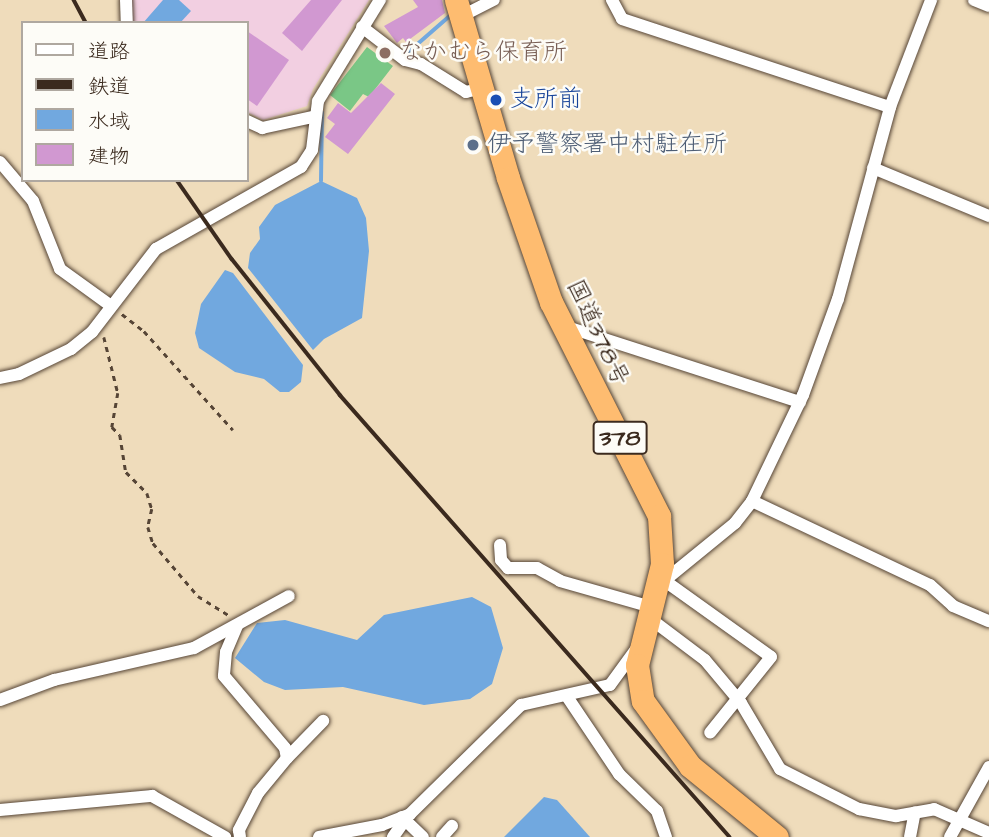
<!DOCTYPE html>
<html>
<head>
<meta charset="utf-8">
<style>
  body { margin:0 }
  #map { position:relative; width:989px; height:837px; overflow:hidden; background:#efdcbb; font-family:"Architects Daughter","Klee One",sans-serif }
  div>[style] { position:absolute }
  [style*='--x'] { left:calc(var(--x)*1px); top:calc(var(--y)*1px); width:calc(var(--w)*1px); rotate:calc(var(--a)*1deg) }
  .built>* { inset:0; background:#f2cfe1 }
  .green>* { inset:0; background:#7ac786 }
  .water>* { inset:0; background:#71a8df }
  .stream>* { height:3.5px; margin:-1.75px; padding:0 1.75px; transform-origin:1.75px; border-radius:1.75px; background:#71a8df }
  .building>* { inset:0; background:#d198d1 }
  .path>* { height:2.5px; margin-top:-1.25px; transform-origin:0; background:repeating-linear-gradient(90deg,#564536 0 5px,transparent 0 10px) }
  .roads { filter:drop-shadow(0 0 2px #564536) drop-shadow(0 0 2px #564536) }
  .street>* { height:12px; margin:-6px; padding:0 6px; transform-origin:6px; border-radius:6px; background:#fff }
  .highway>* { height:23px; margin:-11.5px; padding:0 11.5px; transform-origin:11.5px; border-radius:11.5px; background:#febc70 }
  .rail>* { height:3.5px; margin:-1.75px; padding:0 1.75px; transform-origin:1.75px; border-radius:1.75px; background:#3b2a1e }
  .dots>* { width:19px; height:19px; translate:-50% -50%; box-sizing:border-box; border:4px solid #fdfcf7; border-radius:50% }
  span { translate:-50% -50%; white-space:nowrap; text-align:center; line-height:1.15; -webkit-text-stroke:5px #fdfcf7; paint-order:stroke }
  .shield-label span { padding:2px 5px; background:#fdfcf7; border:2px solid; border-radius:5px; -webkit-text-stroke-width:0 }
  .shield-label { font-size:23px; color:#3b2a1e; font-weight:700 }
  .education-label { font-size:24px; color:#785e54 }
  .left { translate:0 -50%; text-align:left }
  .transit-label { font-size:24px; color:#164399 }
  .service-label { font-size:24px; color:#4e5e75 }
  .street-label { font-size:24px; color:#3b2a1e }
  .legend { position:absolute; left:21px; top:21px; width:228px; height:161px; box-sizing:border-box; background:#fdfcf7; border:2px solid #afa8a0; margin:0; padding:9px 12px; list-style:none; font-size:21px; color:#3b2a1e }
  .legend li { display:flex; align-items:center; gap:14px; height:35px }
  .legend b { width:35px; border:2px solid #afa8a0 }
</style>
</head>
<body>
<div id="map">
  <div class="built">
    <i style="clip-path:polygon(132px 0,369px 0,313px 89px,307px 106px,263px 120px,247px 112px,247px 23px,132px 23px)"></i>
  </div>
  <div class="green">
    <i style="clip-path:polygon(367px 47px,393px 66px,369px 97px,363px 94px,350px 111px,330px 95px)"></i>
  </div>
  <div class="water">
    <i style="clip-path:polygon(163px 0,179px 0,191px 11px,180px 23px,143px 23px)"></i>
    <i style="clip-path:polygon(321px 181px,357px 198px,366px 218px,369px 251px,362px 318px,324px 339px,313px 350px,248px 268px,250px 253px,260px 239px,259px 227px,275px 205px)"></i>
    <i style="clip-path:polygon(225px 270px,233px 273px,303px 365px,301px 382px,289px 392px,280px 392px,264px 379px,235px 372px,199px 348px,195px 333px,201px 304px)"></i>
    <i style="clip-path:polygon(472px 597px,491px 607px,503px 648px,492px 684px,470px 699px,424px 705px,343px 687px,285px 690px,264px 682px,235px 658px,257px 623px,285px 620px,357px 640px,384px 615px)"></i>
    <i style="clip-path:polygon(544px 797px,557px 800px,590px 837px,504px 837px)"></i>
  </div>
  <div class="stream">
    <i style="--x:405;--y:55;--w:61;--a:-41"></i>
    <i style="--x:321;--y:181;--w:68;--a:-89.2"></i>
  </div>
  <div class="building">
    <i style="clip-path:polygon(311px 0,342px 0,302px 51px,282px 33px)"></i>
    <i style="clip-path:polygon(413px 0,442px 0,445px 13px,406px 42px,403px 38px,397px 43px,384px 26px,418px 7px)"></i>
    <i style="clip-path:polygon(247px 31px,289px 60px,257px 106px,247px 99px)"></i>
    <i style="clip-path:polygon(381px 83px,395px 94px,348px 154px,325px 137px,335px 124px,327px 118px,338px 103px,351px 113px)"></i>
  </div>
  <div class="path">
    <i style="--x:122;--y:314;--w:28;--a:38"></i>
    <i style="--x:144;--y:331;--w:133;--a:48"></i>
    <i style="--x:104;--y:337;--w:58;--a:76"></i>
    <i style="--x:118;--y:393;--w:35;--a:100"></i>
    <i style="--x:112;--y:427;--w:11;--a:45"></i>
    <i style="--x:120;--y:435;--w:37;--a:81"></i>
    <i style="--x:126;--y:472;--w:30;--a:45"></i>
    <i style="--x:147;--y:493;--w:17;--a:73"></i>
    <i style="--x:152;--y:509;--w:18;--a:103"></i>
    <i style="--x:148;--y:527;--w:17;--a:73"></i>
    <i style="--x:153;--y:543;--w:70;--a:49.7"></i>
    <i style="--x:198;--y:596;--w:36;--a:32"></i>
  </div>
  <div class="roads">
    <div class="street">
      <i style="--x:126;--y:0;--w:23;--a:88"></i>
      <i style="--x:612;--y:0;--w:21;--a:62"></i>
      <i style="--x:622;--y:19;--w:282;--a:18.2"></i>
      <i style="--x:974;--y:0;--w:16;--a:22"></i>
      <i style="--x:460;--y:17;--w:38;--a:-27"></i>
      <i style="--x:362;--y:27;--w:54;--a:37.5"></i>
      <i style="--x:405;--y:60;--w:16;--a:14"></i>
      <i style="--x:421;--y:64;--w:53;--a:31.9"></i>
      <i style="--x:466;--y:92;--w:16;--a:-14"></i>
      <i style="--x:247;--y:121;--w:17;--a:25"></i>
      <i style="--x:262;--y:128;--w:51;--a:-12.4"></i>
      <i style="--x:0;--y:162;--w:51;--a:49.8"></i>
      <i style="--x:33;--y:201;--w:73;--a:68.3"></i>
      <i style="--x:60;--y:269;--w:62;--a:35.8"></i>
      <i style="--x:873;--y:168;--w:126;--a:22.5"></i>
      <i style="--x:564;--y:326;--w:248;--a:17.9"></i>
      <i style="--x:0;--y:378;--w:19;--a:-12"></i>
      <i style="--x:19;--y:374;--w:58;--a:-25.7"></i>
      <i style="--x:71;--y:349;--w:27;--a:-39"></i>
      <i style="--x:92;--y:332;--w:105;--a:-52.4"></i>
      <i style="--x:156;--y:249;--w:167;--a:-29.5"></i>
      <i style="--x:301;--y:167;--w:20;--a:-57"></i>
      <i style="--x:312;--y:150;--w:49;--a:-83"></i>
      <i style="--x:318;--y:101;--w:119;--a:-58.5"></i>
      <i style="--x:752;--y:501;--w:197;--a:25.3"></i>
      <i style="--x:930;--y:585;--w:31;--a:42"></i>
      <i style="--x:953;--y:606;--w:39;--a:23"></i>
      <i style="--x:500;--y:545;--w:15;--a:86"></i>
      <i style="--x:501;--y:560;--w:11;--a:49"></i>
      <i style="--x:508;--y:568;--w:29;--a:0"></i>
      <i style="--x:537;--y:568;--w:26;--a:29"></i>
      <i style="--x:560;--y:581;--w:95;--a:15.9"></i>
      <i style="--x:665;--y:581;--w:130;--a:35.6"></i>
      <i style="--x:771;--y:657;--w:97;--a:128.8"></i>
      <i style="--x:659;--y:585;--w:98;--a:-39.2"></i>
      <i style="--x:735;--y:523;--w:28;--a:-52"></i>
      <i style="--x:752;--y:501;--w:118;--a:-64.3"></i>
      <i style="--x:803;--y:395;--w:102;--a:-70"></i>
      <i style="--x:838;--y:299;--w:199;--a:-74.8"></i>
      <i style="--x:890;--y:107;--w:115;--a:-69"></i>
      <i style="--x:648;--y:617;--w:71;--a:37"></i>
      <i style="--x:705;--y:660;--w:56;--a:50.1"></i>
      <i style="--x:741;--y:703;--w:77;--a:59.4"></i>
      <i style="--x:780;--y:769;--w:89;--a:26.9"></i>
      <i style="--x:859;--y:809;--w:38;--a:11"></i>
      <i style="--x:896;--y:816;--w:39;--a:-10"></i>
      <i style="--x:934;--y:809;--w:60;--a:23.6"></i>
      <i style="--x:237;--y:626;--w:28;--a:113"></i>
      <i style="--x:226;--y:652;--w:24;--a:95"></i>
      <i style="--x:224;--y:676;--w:94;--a:49.7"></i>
      <i style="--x:285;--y:748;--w:10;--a:79"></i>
      <i style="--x:287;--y:758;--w:45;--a:129.6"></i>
      <i style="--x:258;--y:793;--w:42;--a:117.2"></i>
      <i style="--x:239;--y:830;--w:7;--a:82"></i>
      <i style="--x:568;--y:698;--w:92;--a:56.1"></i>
      <i style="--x:619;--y:774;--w:53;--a:44.2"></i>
      <i style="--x:657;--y:811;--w:28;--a:71"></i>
      <i style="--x:0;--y:700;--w:58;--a:-20.3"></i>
      <i style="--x:54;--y:680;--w:144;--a:-12.9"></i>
      <i style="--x:194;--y:648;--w:108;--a:-28.7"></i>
      <i style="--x:287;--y:758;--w:52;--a:-45.8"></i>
      <i style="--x:0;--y:810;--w:153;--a:-5.3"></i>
      <i style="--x:152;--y:796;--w:84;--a:29.3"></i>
      <i style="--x:402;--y:817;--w:29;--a:44"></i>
      <i style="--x:319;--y:837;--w:64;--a:-10.8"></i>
      <i style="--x:382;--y:825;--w:30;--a:-21"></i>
      <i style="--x:410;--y:814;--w:156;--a:-44.5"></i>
      <i style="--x:521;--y:705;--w:91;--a:-12.7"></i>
      <i style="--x:610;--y:685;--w:46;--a:-53.9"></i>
      <i style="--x:393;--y:837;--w:19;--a:-55"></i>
      <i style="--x:442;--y:837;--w:15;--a:-48"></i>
      <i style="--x:910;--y:837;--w:25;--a:-79"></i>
      <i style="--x:950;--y:837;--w:80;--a:-60.9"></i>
    </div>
    <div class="highway">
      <i style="--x:456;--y:0;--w:185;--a:73.7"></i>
      <i style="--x:508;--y:178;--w:131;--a:70.9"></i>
      <i style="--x:551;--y:302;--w:240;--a:63.2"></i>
      <i style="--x:659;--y:516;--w:48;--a:86.4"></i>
      <i style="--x:662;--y:564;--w:104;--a:103.9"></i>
      <i style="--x:637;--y:665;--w:36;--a:81"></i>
      <i style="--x:643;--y:701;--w:80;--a:54.1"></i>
      <i style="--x:690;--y:766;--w:112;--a:39.2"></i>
    </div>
  </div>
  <div class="rail">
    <i style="--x:74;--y:0;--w:26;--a:62"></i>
    <i style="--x:177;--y:180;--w:96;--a:55.2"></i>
    <i style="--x:232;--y:259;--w:174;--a:51.5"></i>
    <i style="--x:340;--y:395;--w:589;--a:48.58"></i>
  </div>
  <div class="dots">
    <i style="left:385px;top:53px;background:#8d6e63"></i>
    <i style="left:496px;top:100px;background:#1a4fb4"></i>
    <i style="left:473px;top:145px;background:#5c6f8a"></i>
  </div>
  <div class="shield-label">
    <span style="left:620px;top:438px">378</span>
  </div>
  <div class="education-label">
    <span class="left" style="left:399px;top:53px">なかむら保育所</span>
  </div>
  <div class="transit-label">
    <span class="left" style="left:510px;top:100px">支所前</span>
  </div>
  <div class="service-label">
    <span class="left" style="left:487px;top:145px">伊予警察署中村駐在所</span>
  </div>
  <div class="street-label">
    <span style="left:597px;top:333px;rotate:65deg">国道378号</span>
  </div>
  <ul class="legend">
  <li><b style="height:9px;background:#fff"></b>道路</li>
  <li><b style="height:9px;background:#3b2a1e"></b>鉄道</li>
  <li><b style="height:19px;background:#71a8df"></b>水域</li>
  <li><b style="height:19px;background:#d198d1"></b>建物</li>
  </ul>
</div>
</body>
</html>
